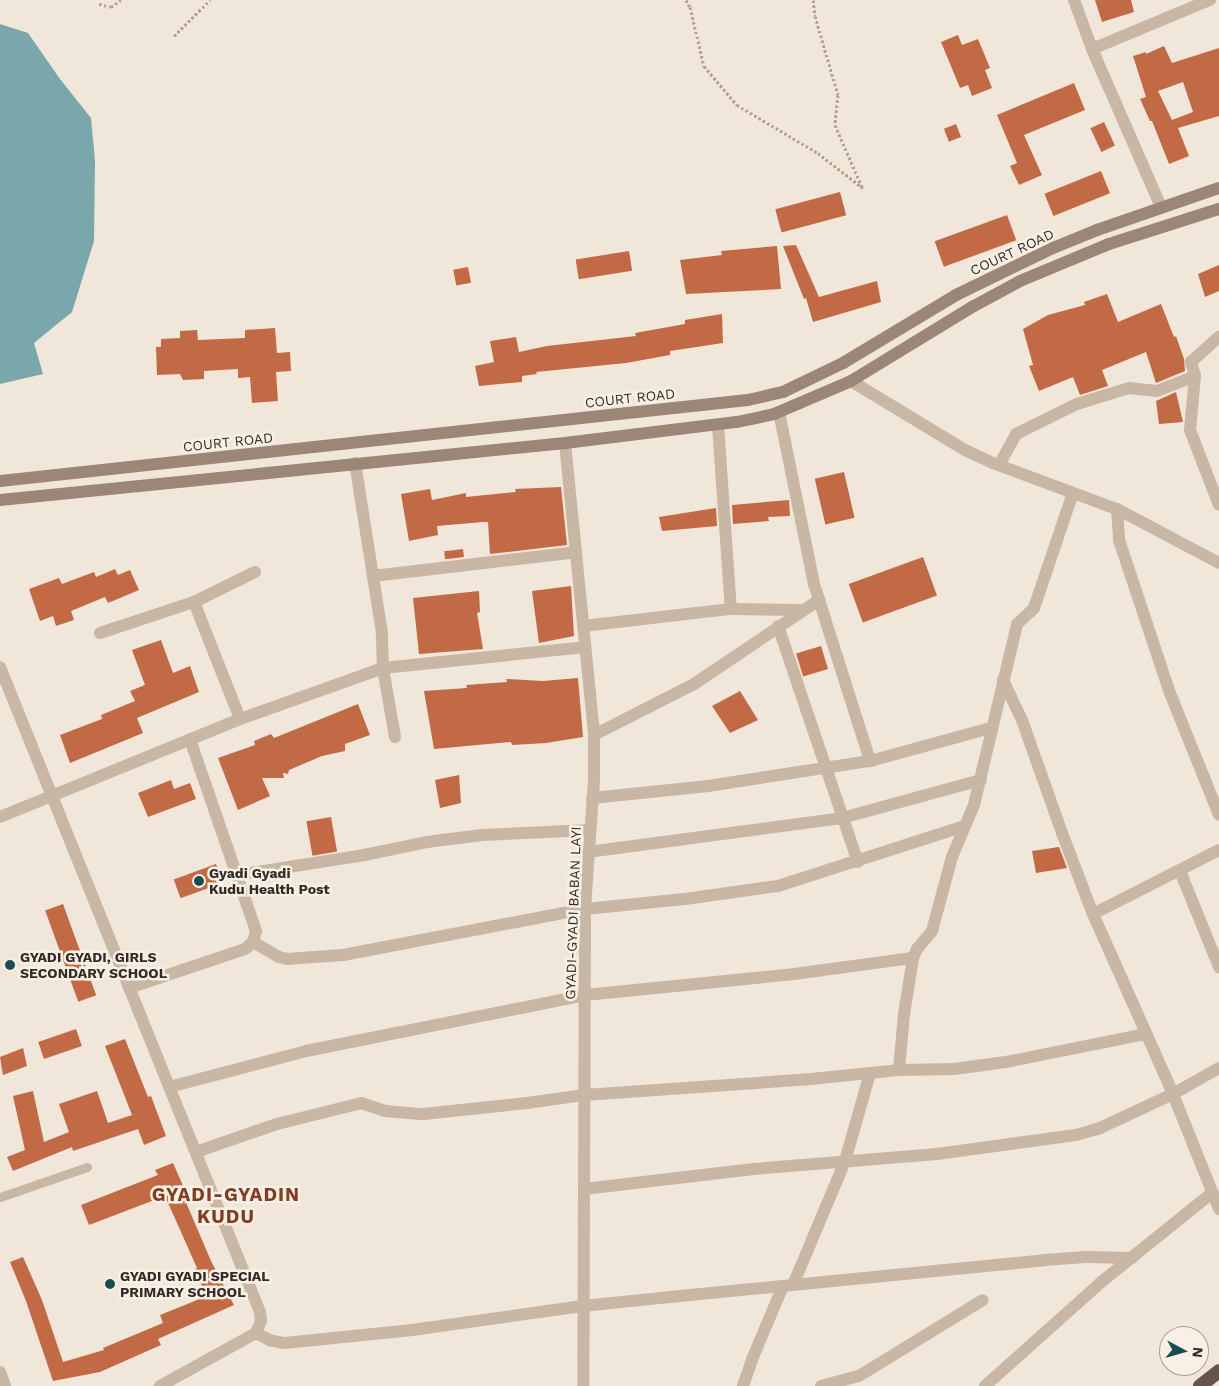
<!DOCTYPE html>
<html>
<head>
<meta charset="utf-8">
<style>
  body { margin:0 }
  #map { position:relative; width:1219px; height:1386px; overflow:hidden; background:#f0e6d9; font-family:"Work Sans",sans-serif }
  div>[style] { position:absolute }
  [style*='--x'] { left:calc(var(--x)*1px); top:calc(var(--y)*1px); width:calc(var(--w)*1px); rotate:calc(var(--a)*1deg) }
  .water>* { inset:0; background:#79a7ac }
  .building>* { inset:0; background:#c26a45; transform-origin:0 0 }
  .path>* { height:3px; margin-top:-1.5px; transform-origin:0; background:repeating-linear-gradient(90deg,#b3a190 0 2.5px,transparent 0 5px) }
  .service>* { height:9px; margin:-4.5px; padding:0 4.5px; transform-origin:4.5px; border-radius:4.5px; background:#c8b7a5 }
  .minor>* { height:12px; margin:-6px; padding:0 6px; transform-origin:6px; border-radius:6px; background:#c8b7a5 }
  .secondary>* { height:12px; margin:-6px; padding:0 6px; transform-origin:6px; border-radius:6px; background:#9b8677 }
  .trunk>* { height:14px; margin:-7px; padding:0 7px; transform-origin:7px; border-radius:7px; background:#64544a }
  .dots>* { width:14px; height:14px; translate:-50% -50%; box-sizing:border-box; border:2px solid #f8f0e5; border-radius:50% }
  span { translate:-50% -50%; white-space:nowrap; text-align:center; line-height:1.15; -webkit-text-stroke:5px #f8f0e5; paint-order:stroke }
  .street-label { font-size:14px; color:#342b26 }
  .poi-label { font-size:14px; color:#342b26; font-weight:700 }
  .left { translate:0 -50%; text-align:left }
  .district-label { font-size:19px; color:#803d22; font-weight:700; letter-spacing:1px }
  .north { position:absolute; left:1159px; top:1326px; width:50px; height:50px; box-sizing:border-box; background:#f8f0e5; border:1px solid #aaa199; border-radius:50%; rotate:96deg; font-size:14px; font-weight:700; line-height:20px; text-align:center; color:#342b26 }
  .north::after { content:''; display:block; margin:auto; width:18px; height:22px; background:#1d4d54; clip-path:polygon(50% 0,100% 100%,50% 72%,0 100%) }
</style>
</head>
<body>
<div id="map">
  <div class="water">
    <i style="clip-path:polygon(0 24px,28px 33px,60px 79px,91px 118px,95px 161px,94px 241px,72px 312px,34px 343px,43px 374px,0 384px)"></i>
  </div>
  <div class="building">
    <i style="clip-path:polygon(1095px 0,1131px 0,1134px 12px,1102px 22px)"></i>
    <i style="clip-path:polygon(958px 35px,962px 45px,978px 39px,990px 68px,985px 70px,992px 88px,972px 96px,968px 85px,960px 88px,941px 42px)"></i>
    <i style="clip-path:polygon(evenodd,1164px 46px,1172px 63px,1219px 48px,1219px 116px,1178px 128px,1189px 156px,1169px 164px,1152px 121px,1150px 121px,1140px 99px,1146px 97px,1133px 56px,1146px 52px,1146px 54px,1164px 46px,1183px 82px,1193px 112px,1172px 120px,1158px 91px,1183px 82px)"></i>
    <i style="clip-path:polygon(1074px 83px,1085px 110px,1024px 135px,1042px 175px,1019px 185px,1010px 166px,1017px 163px,997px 115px)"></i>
    <i style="left:1104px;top:122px;width:26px;height:15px;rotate:65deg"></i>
    <i style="left:956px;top:124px;width:14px;height:13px;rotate:69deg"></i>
    <i style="left:1101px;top:171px;width:24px;height:61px;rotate:68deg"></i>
    <i style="left:840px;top:192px;width:24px;height:67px;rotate:75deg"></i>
    <i style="left:1007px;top:215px;width:27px;height:77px;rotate:70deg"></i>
    <i style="clip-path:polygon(796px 245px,819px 297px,877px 281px,881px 302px,813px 322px,806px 298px,804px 299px,783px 246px)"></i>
    <i style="clip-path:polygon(777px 246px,781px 289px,686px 294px,680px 260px,722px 255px,721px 251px)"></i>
    <i style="left:629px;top:251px;width:20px;height:54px;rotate:81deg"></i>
    <i style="clip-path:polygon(1219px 265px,1219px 291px,1205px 297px,1198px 274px)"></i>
    <i style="left:468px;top:267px;width:16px;height:15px;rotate:79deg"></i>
    <i style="clip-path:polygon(1107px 294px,1118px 322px,1161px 304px,1174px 337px,1176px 336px,1184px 359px,1185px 371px,1156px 383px,1146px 352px,1102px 370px,1108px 386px,1080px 395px,1073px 377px,1039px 391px,1029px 366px,1033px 365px,1023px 329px,1048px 315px,1085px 305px,1084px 302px)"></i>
    <i style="clip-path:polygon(722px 314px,723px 343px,670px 351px,670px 355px,626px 363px,536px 372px,537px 374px,522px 376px,522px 382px,479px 386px,475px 366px,494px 362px,490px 341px,516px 337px,519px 352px,547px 346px,636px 336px,635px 333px,685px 324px,685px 320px)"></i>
    <i style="clip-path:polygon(275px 328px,277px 353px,290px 352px,291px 371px,276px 372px,278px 401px,252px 403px,250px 377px,238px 378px,238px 369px,204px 371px,204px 379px,183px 380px,180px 374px,157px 375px,156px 347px,161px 347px,161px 339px,180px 338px,180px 331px,197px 330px,198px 340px,245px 338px,245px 330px)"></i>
    <i style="clip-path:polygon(1176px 392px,1183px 422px,1159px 424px,1156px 401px)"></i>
    <i style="left:844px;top:472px;width:47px;height:30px;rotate:77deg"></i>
    <i style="clip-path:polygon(561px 487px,567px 545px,490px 554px,488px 522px,483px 522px,437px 526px,438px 535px,409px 541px,401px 494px,430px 489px,432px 500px,466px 493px,466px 497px,516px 492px,515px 489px)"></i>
    <i style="clip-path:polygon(789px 500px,790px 516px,768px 517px,769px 521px,733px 524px,732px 505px)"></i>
    <i style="clip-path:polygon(716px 508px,717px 526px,662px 531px,659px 517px)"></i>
    <i style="left:463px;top:549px;width:8px;height:19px;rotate:83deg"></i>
    <i style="left:923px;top:557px;width:41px;height:79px;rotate:70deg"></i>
    <i style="clip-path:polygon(115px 569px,118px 575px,130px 570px,139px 590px,108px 603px,105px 597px,71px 611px,74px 620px,56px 626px,53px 616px,40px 621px,29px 589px,59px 578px,62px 584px,94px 572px,96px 577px)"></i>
    <i style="clip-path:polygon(571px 586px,574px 636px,539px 643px,532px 591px)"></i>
    <i style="clip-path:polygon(479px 591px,480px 612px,477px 613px,483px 649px,419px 654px,413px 598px)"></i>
    <i style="clip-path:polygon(161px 640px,173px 673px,190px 666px,199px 692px,137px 718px,143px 733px,70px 763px,60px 735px,102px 719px,101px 715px,135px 701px,130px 691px,145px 685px,132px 650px)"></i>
    <i style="left:821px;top:646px;width:24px;height:26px;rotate:73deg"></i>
    <i style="clip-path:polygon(578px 678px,583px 737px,546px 743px,512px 745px,511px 742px,434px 749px,424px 691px,467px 688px,466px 685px,507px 682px,506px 679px,543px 681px)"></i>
    <i style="clip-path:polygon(740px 691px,758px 720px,730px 733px,712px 706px)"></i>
    <i style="clip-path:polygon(358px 704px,370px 735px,345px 744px,345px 751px,322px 756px,289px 770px,288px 774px,283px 773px,284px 778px,262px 778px,270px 796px,238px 810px,218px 758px,255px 745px,254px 741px,271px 734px,274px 738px)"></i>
    <i style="clip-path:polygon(459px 775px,461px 803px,440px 808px,435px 780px)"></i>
    <i style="clip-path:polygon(171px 780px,174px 789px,190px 783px,196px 799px,148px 817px,138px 793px)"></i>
    <i style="left:331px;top:817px;width:35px;height:25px;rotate:80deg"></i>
    <i style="clip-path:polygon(1059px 847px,1067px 868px,1036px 873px,1032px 851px)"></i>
    <i style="left:216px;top:864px;width:20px;height:45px;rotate:70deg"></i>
    <i style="left:63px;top:904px;width:97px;height:19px;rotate:70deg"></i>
    <i style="left:76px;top:1029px;width:18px;height:40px;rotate:71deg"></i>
    <i style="clip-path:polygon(125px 1039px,148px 1097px,151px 1096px,166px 1136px,144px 1145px,138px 1129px,73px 1151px,72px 1147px,13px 1171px,7px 1157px,25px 1150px,13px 1096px,33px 1091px,44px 1142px,69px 1132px,59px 1104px,97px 1091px,108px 1123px,132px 1115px,105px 1046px)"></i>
    <i style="clip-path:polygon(23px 1048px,27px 1066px,3px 1075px,0 1057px)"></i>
    <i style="clip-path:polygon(173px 1163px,189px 1199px,185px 1200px,211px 1261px,234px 1305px,158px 1339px,161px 1345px,100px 1372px,53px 1381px,26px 1301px,10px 1262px,23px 1257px,42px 1300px,63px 1362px,104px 1350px,103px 1348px,163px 1323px,160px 1315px,207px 1296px,194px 1270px,197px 1268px,165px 1196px,89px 1225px,81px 1205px,158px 1175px,155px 1170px)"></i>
  </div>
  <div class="path">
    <i style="--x:686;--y:0;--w:8;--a:60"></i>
    <i style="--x:690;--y:7;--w:61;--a:76.7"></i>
    <i style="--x:704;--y:66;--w:51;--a:49.8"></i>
    <i style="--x:737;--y:105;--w:94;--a:30.7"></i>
    <i style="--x:818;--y:153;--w:57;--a:37.9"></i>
    <i style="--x:813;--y:0;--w:16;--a:83"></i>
    <i style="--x:815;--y:16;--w:82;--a:73.8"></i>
    <i style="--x:838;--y:95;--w:30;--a:96"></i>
    <i style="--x:835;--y:125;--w:68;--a:66.5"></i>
    <i style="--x:99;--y:4;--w:12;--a:14"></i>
    <i style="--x:111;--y:7;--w:12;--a:-35"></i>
    <i style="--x:174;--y:36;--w:51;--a:-45"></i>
  </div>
  <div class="service">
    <i style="--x:0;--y:1197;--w:92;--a:-19"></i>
  </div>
  <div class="minor">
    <i style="--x:1074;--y:0;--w:52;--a:69.8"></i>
    <i style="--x:1092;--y:49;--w:128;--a:-22.6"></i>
    <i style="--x:1092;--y:49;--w:172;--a:66.4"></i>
    <i style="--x:1195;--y:376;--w:54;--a:95.3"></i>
    <i style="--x:1190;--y:430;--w:80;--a:68.9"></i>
    <i style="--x:851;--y:381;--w:133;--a:31.2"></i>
    <i style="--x:965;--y:450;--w:31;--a:25"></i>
    <i style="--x:993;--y:463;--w:132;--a:20.4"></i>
    <i style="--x:1117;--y:509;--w:115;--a:27.9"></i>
    <i style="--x:779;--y:412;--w:176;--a:78.5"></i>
    <i style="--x:814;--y:584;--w:186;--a:72.4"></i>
    <i style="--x:718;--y:425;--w:184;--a:86"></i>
    <i style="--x:565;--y:443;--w:293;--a:84.3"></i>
    <i style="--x:594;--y:735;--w:45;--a:90"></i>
    <i style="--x:594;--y:780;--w:129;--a:94"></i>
    <i style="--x:585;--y:909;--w:477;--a:90.2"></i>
    <i style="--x:999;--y:465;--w:35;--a:-61"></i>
    <i style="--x:1016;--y:434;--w:68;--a:-26.2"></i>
    <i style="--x:1077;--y:404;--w:54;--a:-17.1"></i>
    <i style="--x:1129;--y:388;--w:28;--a:6"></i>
    <i style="--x:1157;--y:391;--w:41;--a:-21.5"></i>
    <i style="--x:1195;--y:376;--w:15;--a:-106"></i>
    <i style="--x:1191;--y:362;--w:38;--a:-42"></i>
    <i style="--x:1117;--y:509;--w:31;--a:86"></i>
    <i style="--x:1119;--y:540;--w:161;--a:71.6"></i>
    <i style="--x:1170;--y:693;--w:131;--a:68.1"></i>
    <i style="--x:373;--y:576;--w:204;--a:-6.7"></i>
    <i style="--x:194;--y:602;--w:126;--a:68.5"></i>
    <i style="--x:583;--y:626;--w:149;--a:-6.6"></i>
    <i style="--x:731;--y:609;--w:72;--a:0.8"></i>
    <i style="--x:778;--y:626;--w:249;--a:71.3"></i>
    <i style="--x:100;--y:633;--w:99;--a:-18.3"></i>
    <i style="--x:194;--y:602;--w:68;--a:-26.2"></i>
    <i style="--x:0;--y:667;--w:695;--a:68.05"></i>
    <i style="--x:260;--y:1312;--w:9;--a:84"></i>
    <i style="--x:261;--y:1321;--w:13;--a:113"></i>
    <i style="--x:256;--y:1333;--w:110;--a:151.1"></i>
    <i style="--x:1003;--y:680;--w:44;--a:64.6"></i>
    <i style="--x:1022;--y:720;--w:120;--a:70.5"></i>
    <i style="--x:1062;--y:833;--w:87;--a:69.1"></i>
    <i style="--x:1093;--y:914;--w:197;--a:66"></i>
    <i style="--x:1173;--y:1094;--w:124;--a:68.2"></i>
    <i style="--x:594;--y:735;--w:112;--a:-27"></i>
    <i style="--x:694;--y:684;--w:151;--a:-33.9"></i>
    <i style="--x:395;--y:737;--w:70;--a:-99.9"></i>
    <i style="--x:383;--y:668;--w:203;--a:-5.9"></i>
    <i style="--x:592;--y:798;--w:117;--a:-5.9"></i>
    <i style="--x:708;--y:786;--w:164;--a:-8.8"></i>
    <i style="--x:870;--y:761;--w:125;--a:-15.3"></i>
    <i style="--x:0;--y:817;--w:259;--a:-22.2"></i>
    <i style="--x:240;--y:719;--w:152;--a:-19.6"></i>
    <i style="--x:383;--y:668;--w:35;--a:-92"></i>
    <i style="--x:382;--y:633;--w:172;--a:-99"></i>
    <i style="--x:588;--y:852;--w:256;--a:-7.6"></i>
    <i style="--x:842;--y:818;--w:144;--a:-15.3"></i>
    <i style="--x:1180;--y:871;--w:104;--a:67.9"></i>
    <i style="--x:238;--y:875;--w:128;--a:-9"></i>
    <i style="--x:364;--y:855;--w:64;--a:-11.7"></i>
    <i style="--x:427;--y:842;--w:55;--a:-7.3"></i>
    <i style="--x:482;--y:835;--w:108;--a:-2.7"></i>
    <i style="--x:1093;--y:914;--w:141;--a:-26.9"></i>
    <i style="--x:253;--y:942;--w:30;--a:30"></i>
    <i style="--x:279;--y:957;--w:8;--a:14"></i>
    <i style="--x:287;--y:959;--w:56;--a:-4.1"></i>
    <i style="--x:343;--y:955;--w:246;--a:-10.8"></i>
    <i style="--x:585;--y:909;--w:100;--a:-5.7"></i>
    <i style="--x:685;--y:899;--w:94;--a:-8"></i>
    <i style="--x:778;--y:886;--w:196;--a:-17.8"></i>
    <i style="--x:129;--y:988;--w:122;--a:-18.6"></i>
    <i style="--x:245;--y:949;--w:11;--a:-41"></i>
    <i style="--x:253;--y:942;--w:11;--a:-75"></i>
    <i style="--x:256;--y:931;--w:203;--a:-109"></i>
    <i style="--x:899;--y:1070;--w:56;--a:-84.9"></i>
    <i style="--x:904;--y:1014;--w:57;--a:-80.9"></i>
    <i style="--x:913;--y:958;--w:10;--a:-66"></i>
    <i style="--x:917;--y:949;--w:23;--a:-50"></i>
    <i style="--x:932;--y:931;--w:77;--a:-74.9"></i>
    <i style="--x:952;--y:857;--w:56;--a:-67.1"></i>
    <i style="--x:974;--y:805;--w:186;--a:-76.6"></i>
    <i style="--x:1017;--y:624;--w:23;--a:-43"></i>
    <i style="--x:1034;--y:608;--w:121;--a:-71.3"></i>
    <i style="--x:169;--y:1087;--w:142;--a:-14.7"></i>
    <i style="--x:306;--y:1051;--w:285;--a:-11.3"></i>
    <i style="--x:585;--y:995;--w:210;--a:-5.7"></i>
    <i style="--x:794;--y:974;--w:120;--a:-7.7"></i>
    <i style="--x:196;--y:1152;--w:86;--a:-19.1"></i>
    <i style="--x:277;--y:1124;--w:87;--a:-14"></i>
    <i style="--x:361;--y:1103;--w:25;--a:18"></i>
    <i style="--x:385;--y:1111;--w:38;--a:5"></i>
    <i style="--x:423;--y:1114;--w:105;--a:-6"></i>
    <i style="--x:527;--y:1103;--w:58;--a:-8"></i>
    <i style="--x:584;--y:1095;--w:228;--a:-4"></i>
    <i style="--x:811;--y:1079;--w:88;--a:-5.8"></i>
    <i style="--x:899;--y:1070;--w:55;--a:-1"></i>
    <i style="--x:954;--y:1069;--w:52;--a:-7.7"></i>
    <i style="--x:1006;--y:1062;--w:143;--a:-11.3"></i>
    <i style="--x:584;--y:1189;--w:171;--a:-6.7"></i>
    <i style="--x:754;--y:1169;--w:184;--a:-4.7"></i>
    <i style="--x:937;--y:1154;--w:140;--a:-7.8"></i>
    <i style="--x:1076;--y:1135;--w:25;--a:-16"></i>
    <i style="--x:1100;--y:1128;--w:81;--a:-25"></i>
    <i style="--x:1173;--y:1094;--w:53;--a:-29.5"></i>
    <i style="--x:793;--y:1285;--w:134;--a:-67.2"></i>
    <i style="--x:845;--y:1161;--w:91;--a:-74.1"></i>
    <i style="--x:256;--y:1333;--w:15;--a:28"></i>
    <i style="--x:269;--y:1340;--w:16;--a:11"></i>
    <i style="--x:285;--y:1343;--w:128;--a:-5.8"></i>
    <i style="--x:412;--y:1330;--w:172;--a:-8"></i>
    <i style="--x:582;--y:1306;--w:88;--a:-5.8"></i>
    <i style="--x:670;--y:1297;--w:376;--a:-5.6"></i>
    <i style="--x:1044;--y:1260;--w:42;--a:-4.1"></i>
    <i style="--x:1086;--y:1257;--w:46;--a:1.2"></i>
    <i style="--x:0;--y:1372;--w:15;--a:70"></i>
    <i style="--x:743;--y:1386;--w:31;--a:-71"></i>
    <i style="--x:753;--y:1357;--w:77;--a:-67.1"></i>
    <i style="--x:821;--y:1386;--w:39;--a:-15"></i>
    <i style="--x:859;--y:1376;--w:145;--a:-31.5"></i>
    <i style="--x:985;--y:1386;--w:154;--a:-41.8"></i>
    <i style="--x:1100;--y:1283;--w:144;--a:-38.8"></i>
  </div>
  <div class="secondary">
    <i style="--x:0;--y:481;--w:752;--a:-6.18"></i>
    <i style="--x:748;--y:400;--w:36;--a:-13"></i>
    <i style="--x:783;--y:392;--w:67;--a:-25.8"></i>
    <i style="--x:843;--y:363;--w:132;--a:-31"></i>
    <i style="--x:956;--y:295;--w:108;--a:-25.9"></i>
    <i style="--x:1053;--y:248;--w:48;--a:-22.2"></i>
    <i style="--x:1097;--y:230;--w:129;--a:-19"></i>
    <i style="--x:0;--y:500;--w:568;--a:-5.76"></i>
    <i style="--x:565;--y:443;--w:173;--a:-7"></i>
    <i style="--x:737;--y:422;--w:38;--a:-12"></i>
    <i style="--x:774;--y:414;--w:84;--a:-23.2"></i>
    <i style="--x:851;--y:381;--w:144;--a:-31.4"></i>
    <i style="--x:974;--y:306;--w:52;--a:-28.5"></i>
    <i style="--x:1020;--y:281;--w:96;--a:-22.6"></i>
    <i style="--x:1109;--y:244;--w:115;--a:-17.7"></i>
  </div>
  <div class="trunk">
    <i style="--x:1200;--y:1386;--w:24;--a:-38"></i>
  </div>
  <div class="dots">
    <i style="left:199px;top:881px;background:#1d4d54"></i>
    <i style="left:10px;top:965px;background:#1d4d54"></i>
    <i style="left:110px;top:1284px;background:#1d4d54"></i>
  </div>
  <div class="street-label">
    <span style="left:1012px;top:252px;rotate:-25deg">COURT ROAD</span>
    <span style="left:630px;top:398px;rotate:-6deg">COURT ROAD</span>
    <span style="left:228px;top:442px;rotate:-6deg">COURT ROAD</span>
    <span style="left:573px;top:913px;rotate:-88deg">GYADI-GYADI BABAN LAYI</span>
  </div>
  <div class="poi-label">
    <span class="left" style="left:209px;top:881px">Gyadi Gyadi<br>Kudu Health Post</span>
    <span class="left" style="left:20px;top:965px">GYADI GYADI, GIRLS<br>SECONDARY SCHOOL</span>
    <span class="left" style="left:120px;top:1284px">GYADI GYADI SPECIAL<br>PRIMARY SCHOOL</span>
  </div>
  <div class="district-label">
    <span style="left:226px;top:1206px">GYADI-GYADIN<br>KUDU</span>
  </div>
  <div class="north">N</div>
</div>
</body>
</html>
